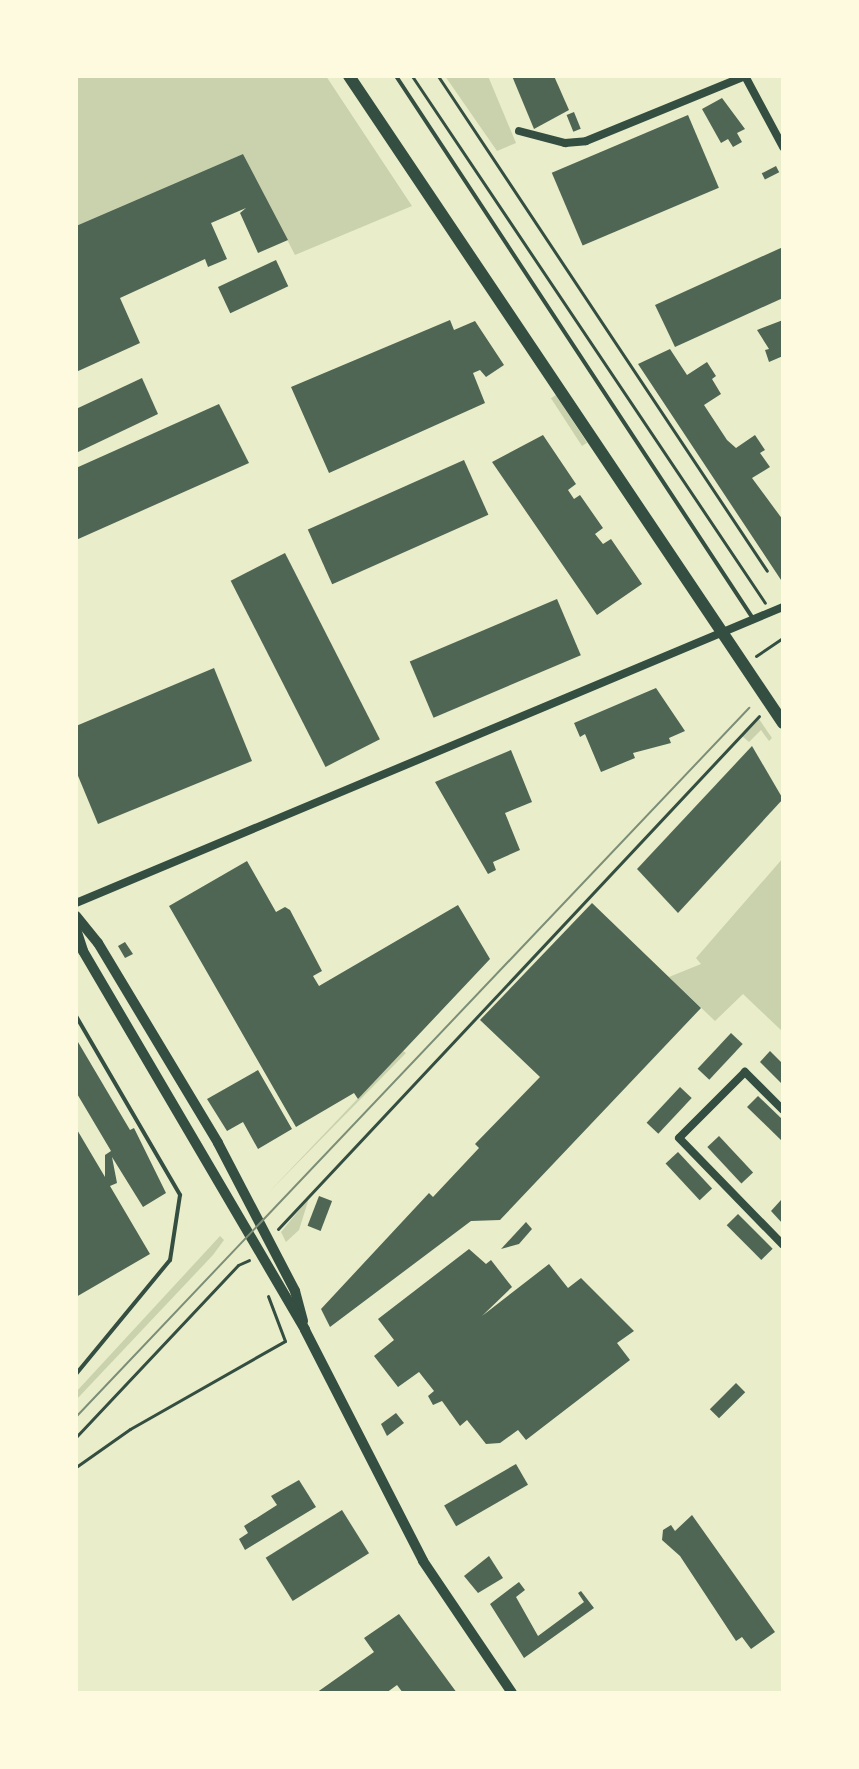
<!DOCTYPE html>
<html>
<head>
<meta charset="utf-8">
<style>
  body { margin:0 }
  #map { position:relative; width:859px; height:1769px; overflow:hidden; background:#e9edc9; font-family:Barlow,sans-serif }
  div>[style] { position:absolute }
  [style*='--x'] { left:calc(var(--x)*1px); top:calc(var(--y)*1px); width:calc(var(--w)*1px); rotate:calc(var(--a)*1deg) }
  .green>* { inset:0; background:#cad2ad; transform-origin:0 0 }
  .building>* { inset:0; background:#4f6655; transform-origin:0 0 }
  .path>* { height:3px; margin:-1.5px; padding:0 1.5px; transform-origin:1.5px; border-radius:1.5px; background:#344e41 }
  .service>* { height:4px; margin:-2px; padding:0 2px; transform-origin:2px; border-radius:2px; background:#344e41 }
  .minor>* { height:8px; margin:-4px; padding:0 4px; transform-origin:4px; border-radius:4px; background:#344e41 }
  .tertiary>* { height:10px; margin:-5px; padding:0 5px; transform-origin:5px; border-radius:5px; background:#344e41 }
  .primary>* { height:12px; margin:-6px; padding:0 6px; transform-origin:6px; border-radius:6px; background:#344e41 }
  .tram>* { height:2px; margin:-1px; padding:0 1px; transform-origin:1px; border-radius:1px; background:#7c8e77 }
  span { translate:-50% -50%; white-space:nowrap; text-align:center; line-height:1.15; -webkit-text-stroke:8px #fefae0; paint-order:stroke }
  .frame { position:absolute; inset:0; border:78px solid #fefae0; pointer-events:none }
</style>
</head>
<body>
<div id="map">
  <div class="green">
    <i style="clip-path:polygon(76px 76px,326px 76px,412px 206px,295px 255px,243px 154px,76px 226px)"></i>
    <i style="clip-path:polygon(445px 76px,488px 76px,516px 143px,497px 151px)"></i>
    <i style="left:556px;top:395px;width:57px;height:6px;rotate:57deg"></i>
    <i style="clip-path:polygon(759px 719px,772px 738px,769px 741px,761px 730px,749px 742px,742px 736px)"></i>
    <i style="clip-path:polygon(783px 858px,783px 1032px,743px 994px,715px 1021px,669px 977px,701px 964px,696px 958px)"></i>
    <i style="clip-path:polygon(403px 1051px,406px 1053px,269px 1192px)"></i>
    <i style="clip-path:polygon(309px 1198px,299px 1230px,286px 1242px,281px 1232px)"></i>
    <i style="clip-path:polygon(220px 1236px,224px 1240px,213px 1255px,76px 1400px,76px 1392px)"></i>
  </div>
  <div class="building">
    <i style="clip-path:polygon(512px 76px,554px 76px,569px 110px,534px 129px)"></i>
    <i style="clip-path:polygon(722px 98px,745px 129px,737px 133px,742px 142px,733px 147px,728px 139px,721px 143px,702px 109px)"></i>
    <i style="left:574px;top:112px;width:18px;height:8px;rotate:68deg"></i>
    <i style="left:688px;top:115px;width:79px;height:148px;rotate:67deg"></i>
    <i style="clip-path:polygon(243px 154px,288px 240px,258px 253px,240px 213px,246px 208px,211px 223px,227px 259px,208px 267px,205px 259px,120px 298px,140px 343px,76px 372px,76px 226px)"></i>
    <i style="left:776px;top:166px;width:7px;height:16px;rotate:63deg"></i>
    <i style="clip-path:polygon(783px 247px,783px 298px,675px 347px,655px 305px)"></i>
    <i style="left:276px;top:260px;width:29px;height:64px;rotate:65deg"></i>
    <i style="clip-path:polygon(450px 320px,454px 330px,475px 321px,504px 365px,486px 377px,480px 370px,473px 373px,485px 403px,329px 473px,291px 387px)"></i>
    <i style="clip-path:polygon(783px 320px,783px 356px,769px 362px,765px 350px,769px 349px,757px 330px)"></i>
    <i style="clip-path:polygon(670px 349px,687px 375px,707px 362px,716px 376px,712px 379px,721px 394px,704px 405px,727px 440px,736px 448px,755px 435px,765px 450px,760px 453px,770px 467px,752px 478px,783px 520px,783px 583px,638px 364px)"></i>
    <i style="clip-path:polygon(142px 378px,158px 414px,76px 453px,76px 409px)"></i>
    <i style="clip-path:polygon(219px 404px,249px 463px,76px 540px,76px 468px)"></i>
    <i style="clip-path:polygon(543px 435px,576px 484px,568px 490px,574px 499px,580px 495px,603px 528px,595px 534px,603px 544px,611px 539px,642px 584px,597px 615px,492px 462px)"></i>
    <i style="left:464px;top:460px;width:60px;height:171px;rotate:66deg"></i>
    <i style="left:285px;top:553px;width:209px;height:61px;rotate:63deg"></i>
    <i style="left:557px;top:599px;width:61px;height:160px;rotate:67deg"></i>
    <i style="clip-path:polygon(214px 668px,252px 761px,98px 824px,76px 771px,76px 726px)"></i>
    <i style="clip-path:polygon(656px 688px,685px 731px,669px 738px,671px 743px,633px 753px,635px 758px,601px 772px,585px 734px,580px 737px,574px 723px)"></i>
    <i style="clip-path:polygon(752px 746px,783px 799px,678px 913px,637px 869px)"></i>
    <i style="clip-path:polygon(511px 750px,532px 802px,505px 813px,520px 850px,493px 862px,496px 870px,488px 874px,435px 782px)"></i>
    <i style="clip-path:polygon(247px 861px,276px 912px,285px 907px,290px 910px,322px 971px,313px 976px,319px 986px,458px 905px,490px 959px,358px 1099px,354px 1093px,296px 1127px,169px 906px)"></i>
    <i style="clip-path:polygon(592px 903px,701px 1008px,500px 1220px,471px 1221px,330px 1327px,321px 1309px,429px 1193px,433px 1197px,479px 1148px,475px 1144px,540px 1077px,480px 1020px)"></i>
    <i style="clip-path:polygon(125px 942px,133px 954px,125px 958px,118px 946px)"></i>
    <i style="left:731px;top:1033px;width:16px;height:49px;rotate:43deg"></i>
    <i style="clip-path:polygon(78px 1042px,130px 1130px,134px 1128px,166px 1193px,143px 1207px,112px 1157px,117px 1183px,110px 1186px,150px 1254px,76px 1297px,76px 1128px,105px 1177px,105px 1155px,111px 1151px,76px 1092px)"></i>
    <i style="clip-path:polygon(770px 1051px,783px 1064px,783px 1085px,760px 1062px)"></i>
    <i style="clip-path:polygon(258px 1070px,292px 1129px,258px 1149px,243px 1122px,227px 1131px,207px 1099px)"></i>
    <i style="left:680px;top:1087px;width:16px;height:49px;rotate:43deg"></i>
    <i style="clip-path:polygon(758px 1096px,783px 1120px,783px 1142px,747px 1107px)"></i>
    <i style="left:719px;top:1136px;width:50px;height:16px;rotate:47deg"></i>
    <i style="left:678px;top:1152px;width:50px;height:17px;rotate:47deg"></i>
    <i style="left:319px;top:1196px;width:14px;height:32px;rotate:21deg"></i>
    <i style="clip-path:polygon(781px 1200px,783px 1202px,783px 1224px,771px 1211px)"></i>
    <i style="left:738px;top:1214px;width:49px;height:16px;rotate:45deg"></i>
    <i style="clip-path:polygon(526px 1222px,532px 1229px,519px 1244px,501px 1249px)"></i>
    <i style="clip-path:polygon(469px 1249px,486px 1264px,491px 1260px,512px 1287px,482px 1316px,549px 1264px,568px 1288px,581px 1278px,634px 1331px,617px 1343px,630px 1360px,526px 1440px,518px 1430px,500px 1443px,486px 1444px,467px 1420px,460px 1426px,442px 1401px,433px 1405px,428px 1396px,434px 1391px,419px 1372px,398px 1387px,374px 1356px,394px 1340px,378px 1319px)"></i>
    <i style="left:736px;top:1383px;width:13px;height:37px;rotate:45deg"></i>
    <i style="clip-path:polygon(396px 1413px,404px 1423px,387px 1436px,381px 1424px)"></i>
    <i style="left:516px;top:1464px;width:24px;height:83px;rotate:60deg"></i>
    <i style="clip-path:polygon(299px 1480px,316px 1507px,245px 1550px,239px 1539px,248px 1533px,244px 1526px,277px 1505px,271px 1496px)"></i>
    <i style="left:342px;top:1510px;width:51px;height:90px;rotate:58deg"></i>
    <i style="clip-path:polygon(692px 1515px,775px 1632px,751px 1649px,742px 1637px,736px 1641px,680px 1556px,662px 1540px,663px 1530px,671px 1525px,675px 1531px)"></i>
    <i style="clip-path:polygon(489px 1556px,503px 1578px,478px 1593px,464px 1576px)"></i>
    <i style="clip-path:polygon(519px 1582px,525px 1590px,516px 1597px,538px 1636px,584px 1602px,578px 1593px,581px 1591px,594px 1608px,524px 1658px,490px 1604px)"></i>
    <i style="clip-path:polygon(399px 1614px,457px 1693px,403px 1693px,397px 1685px,386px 1693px,316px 1693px,374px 1652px,364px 1638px)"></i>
  </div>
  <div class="path">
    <i style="--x:412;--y:76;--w:634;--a:56.18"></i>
    <i style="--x:438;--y:76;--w:594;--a:56.39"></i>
    <i style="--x:756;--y:656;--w:32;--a:-34"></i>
    <i style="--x:278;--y:1229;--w:703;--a:-46.84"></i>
    <i style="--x:76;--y:1437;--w:236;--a:-46.7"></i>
    <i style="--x:238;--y:1265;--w:12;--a:-24"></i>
    <i style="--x:76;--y:1467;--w:66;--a:-35.1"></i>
    <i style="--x:130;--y:1429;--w:178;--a:-29.6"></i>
    <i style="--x:285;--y:1341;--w:48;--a:-110.7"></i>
  </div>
  <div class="service">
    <i style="--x:396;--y:76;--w:651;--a:56.65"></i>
    <i style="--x:76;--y:1016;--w:207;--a:59.8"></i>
    <i style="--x:180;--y:1195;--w:66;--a:98.7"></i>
    <i style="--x:170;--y:1260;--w:148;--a:129.5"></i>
  </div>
  <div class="minor">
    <i style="--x:519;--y:131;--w:48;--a:14.6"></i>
    <i style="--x:565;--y:143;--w:21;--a:-5"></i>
    <i style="--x:586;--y:141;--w:172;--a:-22.2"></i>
    <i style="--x:745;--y:76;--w:81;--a:61.8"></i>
    <i style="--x:76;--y:903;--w:766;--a:-22.72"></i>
    <i style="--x:783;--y:1110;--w:54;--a:-135"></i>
    <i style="--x:745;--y:1072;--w:93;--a:135"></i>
    <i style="--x:679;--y:1138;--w:149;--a:45.8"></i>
  </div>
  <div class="tertiary">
    <i style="--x:76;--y:916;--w:35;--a:51"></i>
    <i style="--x:98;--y:943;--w:233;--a:59"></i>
    <i style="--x:218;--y:1143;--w:167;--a:62.5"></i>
    <i style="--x:295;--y:1291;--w:31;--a:75"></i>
    <i style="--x:76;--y:929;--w:23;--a:72"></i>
    <i style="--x:83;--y:951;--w:439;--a:59.6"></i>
    <i style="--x:305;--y:1330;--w:259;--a:62.9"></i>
    <i style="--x:423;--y:1561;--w:159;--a:56"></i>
  </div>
  <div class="primary">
    <i style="--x:349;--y:76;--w:779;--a:56.15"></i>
  </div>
  <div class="tram">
    <i style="--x:76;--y:1417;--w:978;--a:-46.49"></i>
  </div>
  <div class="frame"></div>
</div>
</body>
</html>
